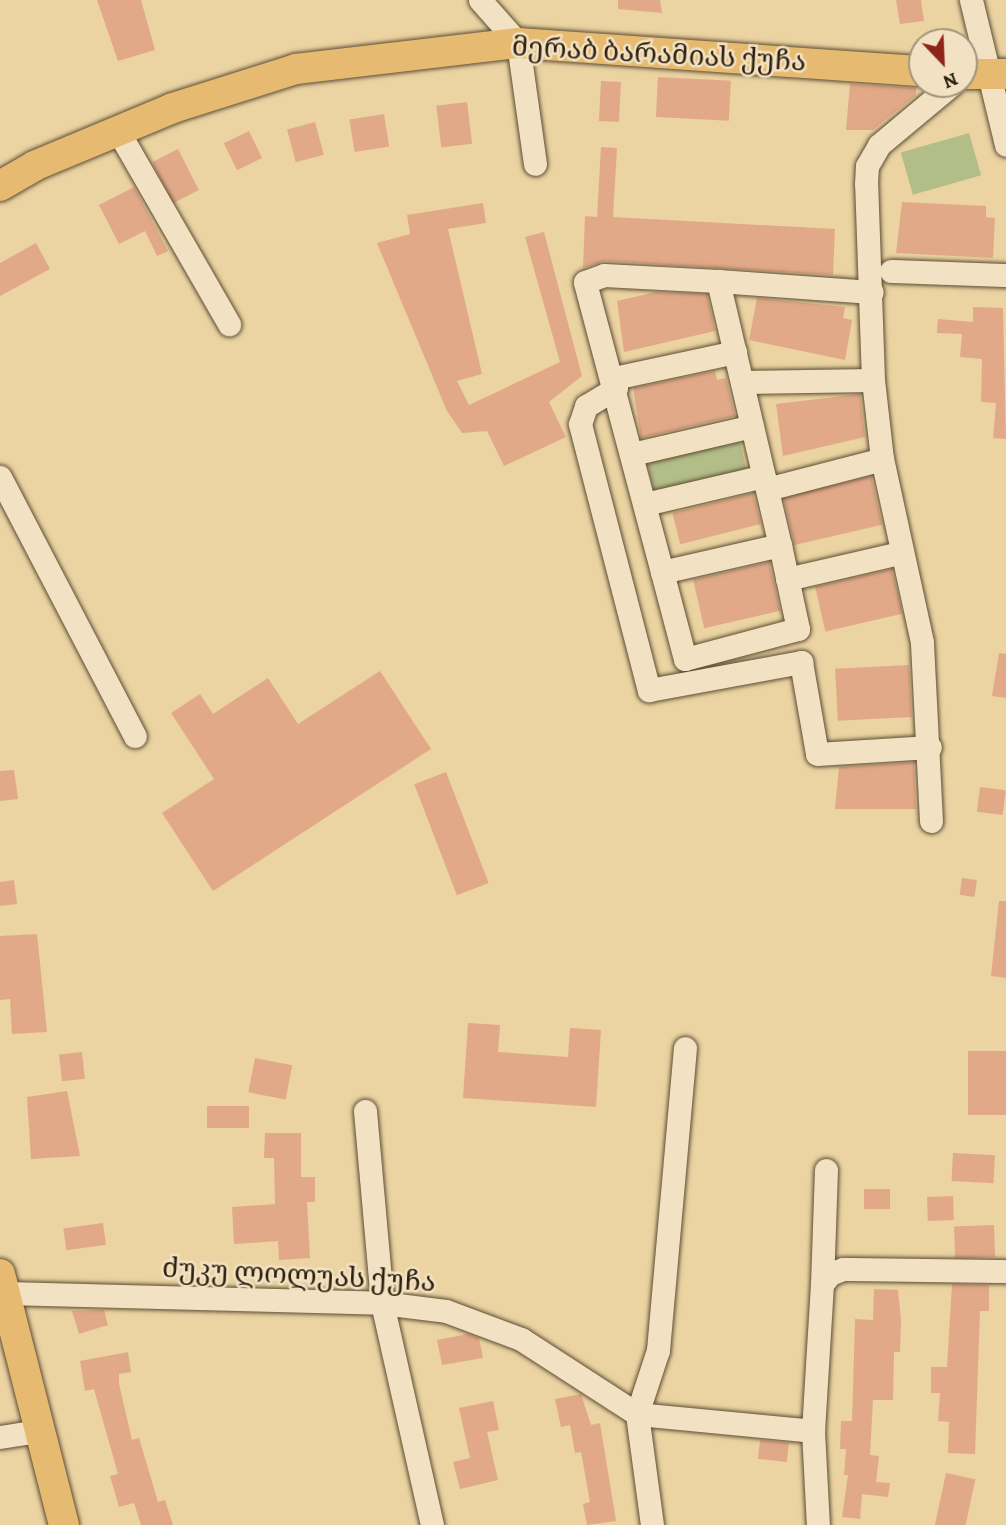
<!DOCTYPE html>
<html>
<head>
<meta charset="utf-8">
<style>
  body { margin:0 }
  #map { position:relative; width:1006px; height:1525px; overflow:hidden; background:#ebd3a2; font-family:Alegreya,"Noto Serif Georgian",serif }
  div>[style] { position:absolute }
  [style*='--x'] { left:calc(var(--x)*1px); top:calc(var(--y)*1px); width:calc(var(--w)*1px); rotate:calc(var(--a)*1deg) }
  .green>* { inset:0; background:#b3bd88; transform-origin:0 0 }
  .building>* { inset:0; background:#e2a989; transform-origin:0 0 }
  .roads { filter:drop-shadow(0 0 2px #5d4d33) drop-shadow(0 0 2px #5d4d33) }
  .minor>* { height:23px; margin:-11.5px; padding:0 11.5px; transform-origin:11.5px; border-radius:11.5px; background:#f2e2c3 }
  .major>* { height:30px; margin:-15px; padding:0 15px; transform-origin:15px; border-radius:15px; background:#e6ba71 }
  span { translate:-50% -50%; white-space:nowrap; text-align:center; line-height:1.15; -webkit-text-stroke:5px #f2e2c3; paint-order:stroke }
  .street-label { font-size:28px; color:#2e200e }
  .north { position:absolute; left:908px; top:28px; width:70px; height:70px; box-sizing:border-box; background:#f2e2c3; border:2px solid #a4947b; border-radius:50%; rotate:157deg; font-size:19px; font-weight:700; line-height:28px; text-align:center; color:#2e200e }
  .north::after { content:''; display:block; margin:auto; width:24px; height:32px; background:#8f2418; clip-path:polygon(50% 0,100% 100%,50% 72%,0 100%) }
</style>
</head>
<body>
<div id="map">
  <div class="green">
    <i style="left:969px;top:133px;width:44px;height:71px;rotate:74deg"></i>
    <i style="left:739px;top:438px;width:39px;height:95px;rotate:77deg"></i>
  </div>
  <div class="building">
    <i style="clip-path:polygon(97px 0,141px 0,155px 50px,118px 61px)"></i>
    <i style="clip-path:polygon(618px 0,660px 0,662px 13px,618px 9px)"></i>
    <i style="clip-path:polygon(896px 0,921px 0,924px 21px,900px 24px)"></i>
    <i style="left:658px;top:77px;width:73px;height:40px;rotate:3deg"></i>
    <i style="left:601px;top:81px;width:20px;height:40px;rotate:3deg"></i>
    <i style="clip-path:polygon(850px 84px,916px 88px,916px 95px,873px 130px,846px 130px)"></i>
    <i style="left:467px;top:102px;width:42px;height:31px;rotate:83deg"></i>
    <i style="left:384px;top:114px;width:33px;height:35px;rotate:81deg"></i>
    <i style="left:315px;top:122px;width:34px;height:29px;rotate:75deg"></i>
    <i style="left:249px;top:131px;width:30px;height:28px;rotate:64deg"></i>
    <i style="clip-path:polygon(601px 147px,617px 148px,613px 217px,835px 229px,833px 275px,605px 261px,583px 268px,585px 216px,597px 217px)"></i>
    <i style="left:178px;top:149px;width:46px;height:29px;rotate:63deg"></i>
    <i style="clip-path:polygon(134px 187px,168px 251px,157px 256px,145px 231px,119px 244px,99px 205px)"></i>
    <i style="clip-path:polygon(902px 202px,986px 206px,986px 217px,995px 218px,993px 258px,896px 253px)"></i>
    <i style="clip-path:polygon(483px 203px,486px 223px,448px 229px,482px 374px,457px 381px,469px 405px,560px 362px,525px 237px,544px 232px,582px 376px,549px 402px,566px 437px,504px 466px,487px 431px,462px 433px,447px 411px,377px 243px,410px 234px,407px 215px)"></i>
    <i style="clip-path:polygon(36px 243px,50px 269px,0 296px,0 263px)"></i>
    <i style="clip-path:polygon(656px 292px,707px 294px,715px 331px,624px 352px,617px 301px)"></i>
    <i style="clip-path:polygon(757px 298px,845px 307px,843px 318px,852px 320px,845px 360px,749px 340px)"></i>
    <i style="clip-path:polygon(973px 307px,1003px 308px,1006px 439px,993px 438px,996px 403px,981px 402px,982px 359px,960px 357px,962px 334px,937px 333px,938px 319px,973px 322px)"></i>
    <i style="clip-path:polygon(715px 371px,717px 380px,726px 378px,735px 416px,641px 438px,633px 388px)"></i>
    <i style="clip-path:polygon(860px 394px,865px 437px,783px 456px,776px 404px)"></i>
    <i style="left:871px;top:476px;width:50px;height:90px;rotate:77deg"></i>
    <i style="left:753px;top:493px;width:32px;height:83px;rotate:76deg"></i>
    <i style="left:769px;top:562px;width:50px;height:78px;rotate:77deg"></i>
    <i style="left:892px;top:569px;width:46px;height:79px;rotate:77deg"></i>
    <i style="clip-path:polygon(999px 653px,1006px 654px,1006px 698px,992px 696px)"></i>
    <i style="left:909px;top:665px;width:52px;height:74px;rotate:87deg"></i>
    <i style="clip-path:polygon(380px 671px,431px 749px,213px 891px,162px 813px,214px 779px,171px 713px,200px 694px,213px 714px,268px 678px,298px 724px)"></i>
    <i style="clip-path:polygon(914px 762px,916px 809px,835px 809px,839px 767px)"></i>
    <i style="clip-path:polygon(14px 770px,18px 799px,0 801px,0 771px)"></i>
    <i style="left:446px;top:772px;width:119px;height:34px;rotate:69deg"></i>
    <i style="left:980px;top:787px;width:26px;height:25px;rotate:7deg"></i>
    <i style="left:962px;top:878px;width:15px;height:17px;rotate:8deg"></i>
    <i style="clip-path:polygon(14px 880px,17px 904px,0 906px,0 882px)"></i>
    <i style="clip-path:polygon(999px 901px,1006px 901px,1006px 978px,991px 976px)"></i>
    <i style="clip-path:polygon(37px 934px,47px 1032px,12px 1034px,10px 999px,0 1000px,0 936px)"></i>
    <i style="clip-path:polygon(468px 1023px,500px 1025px,498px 1052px,568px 1057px,570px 1028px,601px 1030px,596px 1107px,463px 1098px)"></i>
    <i style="left:968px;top:1051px;width:38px;height:64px"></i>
    <i style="left:82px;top:1052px;width:27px;height:23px;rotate:84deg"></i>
    <i style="left:255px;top:1058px;width:38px;height:35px;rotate:11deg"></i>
    <i style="clip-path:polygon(67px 1091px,80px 1156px,31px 1159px,27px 1097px)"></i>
    <i style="left:249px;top:1106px;width:22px;height:42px;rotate:90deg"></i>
    <i style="clip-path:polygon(265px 1133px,301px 1133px,301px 1177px,315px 1177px,315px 1202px,307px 1202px,310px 1258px,279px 1260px,278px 1241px,234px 1244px,232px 1207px,275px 1204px,274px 1158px,264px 1158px)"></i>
    <i style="left:953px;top:1153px;width:42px;height:28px;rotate:3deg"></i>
    <i style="left:864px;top:1189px;width:26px;height:20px"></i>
    <i style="left:953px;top:1196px;width:24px;height:26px;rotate:88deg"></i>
    <i style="left:103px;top:1223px;width:22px;height:40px;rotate:82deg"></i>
    <i style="left:994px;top:1225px;width:32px;height:40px;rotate:88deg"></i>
    <i style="clip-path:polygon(952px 1284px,989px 1285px,989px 1311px,980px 1311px,975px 1454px,948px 1453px,949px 1422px,938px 1421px,940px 1393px,931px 1393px,931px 1367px,947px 1367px)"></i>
    <i style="clip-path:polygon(874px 1289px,898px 1290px,901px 1321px,900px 1352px,894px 1352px,893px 1400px,873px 1400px,870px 1455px,879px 1456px,876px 1482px,890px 1483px,888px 1497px,862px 1494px,860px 1519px,842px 1517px,848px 1475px,844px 1475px,846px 1449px,840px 1449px,841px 1421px,852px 1421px,855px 1319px,873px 1320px)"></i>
    <i style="clip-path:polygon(104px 1310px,108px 1325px,79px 1334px,72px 1311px)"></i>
    <i style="clip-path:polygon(468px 1334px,479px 1338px,483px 1358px,442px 1365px,437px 1340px)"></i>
    <i style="clip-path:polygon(128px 1352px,131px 1372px,119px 1374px,119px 1384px,132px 1440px,139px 1438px,158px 1502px,165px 1500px,173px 1525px,141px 1525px,134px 1503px,119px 1507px,110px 1476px,118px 1474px,94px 1389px,85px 1391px,80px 1361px)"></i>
    <i style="clip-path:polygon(581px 1394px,591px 1425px,600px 1423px,616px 1521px,587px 1525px,583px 1504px,590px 1502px,581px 1452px,575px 1453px,570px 1425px,561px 1427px,555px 1399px)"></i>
    <i style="clip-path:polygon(493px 1401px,499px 1430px,487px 1432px,498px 1480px,460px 1489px,453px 1462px,470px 1458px,459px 1408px)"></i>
    <i style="left:760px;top:1440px;width:29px;height:19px;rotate:6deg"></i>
    <i style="left:946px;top:1473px;width:30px;height:53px;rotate:12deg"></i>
  </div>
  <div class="roads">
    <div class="minor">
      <i style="--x:480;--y:0;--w:57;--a:48.5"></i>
      <i style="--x:518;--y:43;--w:122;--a:82"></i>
      <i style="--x:971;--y:0;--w:149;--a:76.4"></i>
      <i style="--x:118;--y:131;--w:223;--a:60.1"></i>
      <i style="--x:891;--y:271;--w:115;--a:2"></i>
      <i style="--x:718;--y:281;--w:271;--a:76.8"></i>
      <i style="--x:780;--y:545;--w:121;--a:167.1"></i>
      <i style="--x:662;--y:572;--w:300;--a:-104.9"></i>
      <i style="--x:585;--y:282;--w:20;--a:-20"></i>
      <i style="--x:604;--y:275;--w:114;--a:3"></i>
      <i style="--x:718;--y:281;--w:154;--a:4.1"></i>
      <i style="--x:614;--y:378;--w:124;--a:-12.1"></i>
      <i style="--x:742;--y:382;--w:131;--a:-0.9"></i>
      <i style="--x:616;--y:388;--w:35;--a:149"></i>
      <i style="--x:586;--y:406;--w:19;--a:108"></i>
      <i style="--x:580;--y:424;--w:275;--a:75.5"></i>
      <i style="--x:649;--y:690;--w:155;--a:-10.4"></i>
      <i style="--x:801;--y:662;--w:93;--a:80.1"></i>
      <i style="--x:817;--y:754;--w:113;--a:-3.5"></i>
      <i style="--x:632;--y:454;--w:123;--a:-13.1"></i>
      <i style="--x:0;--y:477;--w:292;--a:62.5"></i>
      <i style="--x:767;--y:489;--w:119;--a:-14.6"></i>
      <i style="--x:645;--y:504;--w:122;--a:-13.2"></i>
      <i style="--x:662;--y:572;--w:90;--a:75.2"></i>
      <i style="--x:685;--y:659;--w:117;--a:-14.9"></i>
      <i style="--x:798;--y:629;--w:86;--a:-102.1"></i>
      <i style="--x:787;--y:579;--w:116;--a:-13"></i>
      <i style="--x:931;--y:821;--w:179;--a:-92.9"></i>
      <i style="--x:922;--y:642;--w:187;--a:-102.3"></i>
      <i style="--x:882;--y:459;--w:80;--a:-96.5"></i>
      <i style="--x:873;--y:380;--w:196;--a:-92"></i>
      <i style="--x:866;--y:184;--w:18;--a:-87"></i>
      <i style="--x:867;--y:166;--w:24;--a:-60"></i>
      <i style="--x:879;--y:145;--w:95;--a:-39.9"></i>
      <i style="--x:365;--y:1111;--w:193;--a:84.9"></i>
      <i style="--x:382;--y:1303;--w:228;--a:77.3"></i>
      <i style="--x:822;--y:1284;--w:114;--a:-88"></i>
      <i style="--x:6;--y:1293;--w:376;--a:1.5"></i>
      <i style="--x:382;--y:1303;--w:64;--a:7.1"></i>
      <i style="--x:446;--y:1311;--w:80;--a:20.5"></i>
      <i style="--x:521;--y:1339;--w:138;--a:32.9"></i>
      <i style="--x:637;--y:1414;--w:177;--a:5.5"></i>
      <i style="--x:813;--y:1431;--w:147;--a:-86.5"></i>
      <i style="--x:822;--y:1284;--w:13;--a:-51"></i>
      <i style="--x:830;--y:1274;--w:14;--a:-21"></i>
      <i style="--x:843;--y:1269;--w:163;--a:0.7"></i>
      <i style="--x:813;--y:1431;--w:94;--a:87"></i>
      <i style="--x:0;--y:1437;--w:39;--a:-9"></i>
      <i style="--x:652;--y:1525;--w:112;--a:-97.7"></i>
      <i style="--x:637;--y:1414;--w:67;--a:-71.8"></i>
      <i style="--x:658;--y:1350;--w:303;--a:-84.9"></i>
    </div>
    <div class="major">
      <i style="--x:964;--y:74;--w:42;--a:0"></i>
      <i style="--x:0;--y:186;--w:39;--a:-30"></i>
      <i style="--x:34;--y:166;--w:151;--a:-22.6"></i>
      <i style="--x:173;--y:108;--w:129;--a:-17.6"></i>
      <i style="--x:296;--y:69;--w:224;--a:-6.7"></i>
      <i style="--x:518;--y:43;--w:405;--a:4"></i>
      <i style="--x:0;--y:1274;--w:259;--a:75.7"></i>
    </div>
  </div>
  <div class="street-label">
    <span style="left:659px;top:54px;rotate:3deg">მერაბ ბარამიას ქუჩა</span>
    <span style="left:299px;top:1275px;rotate:3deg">ძუკუ ლოლუას ქუჩა</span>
  </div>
  <div class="north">N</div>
</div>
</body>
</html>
